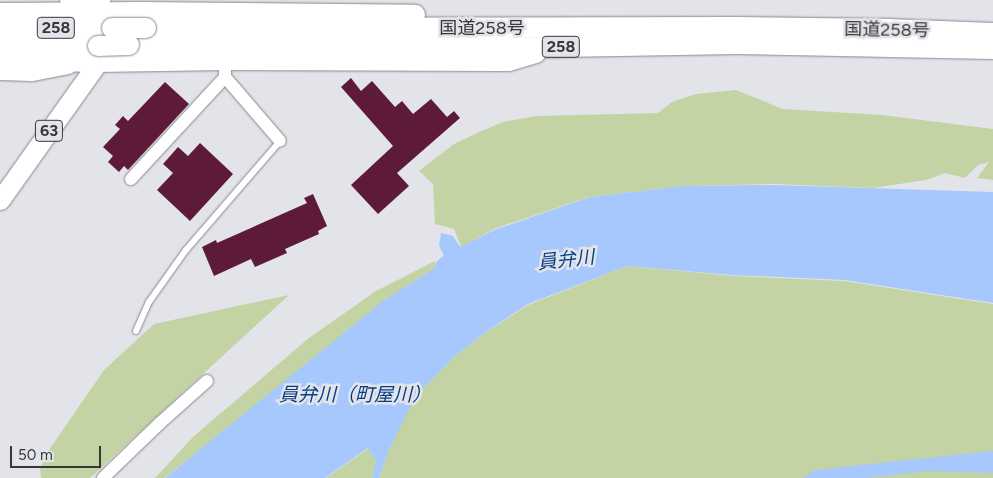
<!DOCTYPE html>
<html>
<head>
<meta charset="utf-8">
<style>
  body { margin:0 }
  #map { position:relative; width:993px; height:478px; overflow:hidden; background:#e3e4ea; font-family:Figtree,"Noto Sans JP",sans-serif }
  div>[style] { position:absolute }
  [style*='--x'] { left:calc(var(--x)*1px); top:calc(var(--y)*1px); width:calc(var(--w)*1px); rotate:calc(var(--a)*1deg) }
  .green>* { inset:0; background:#c4d3a4 }
  .water>* { inset:0; background:#a6c8fc }
  .building>* { inset:0; background:#5d1b39 }
  .roads { filter:drop-shadow(0 0 1px #87888e) drop-shadow(0 0 1px #87888e) }
  .service>* { height:6px; margin:-3px; padding:0 3px; transform-origin:3px; border-radius:3px; background:#fff }
  .minor>* { height:12px; margin:-6px; padding:0 6px; transform-origin:6px; border-radius:6px; background:#fff }
  .primary>* { height:19px; margin:-9.5px; padding:0 9.5px; transform-origin:9.5px; border-radius:9.5px; background:#fff }
  .trunk>* { height:20px; margin:-10px; padding:0 10px; transform-origin:10px; border-radius:10px; background:#fff }
  .bridges { filter:drop-shadow(0 0 1px #87888e) drop-shadow(0 0 1px #87888e) }
  .trunk-bridge>* { height:20px; margin:-10px; padding:0 10px; transform-origin:10px; border-radius:10px; background:#fff }
  span { translate:-50% -50%; white-space:nowrap; text-align:center; line-height:1.15; -webkit-text-stroke:5px #e3e4ea; paint-order:stroke }
  .shield-label span { padding:1px 4px; background:#e3e4ea; border:1px solid; border-radius:4px; -webkit-text-stroke-width:0 }
  .shield-label { font-size:16px; color:#363739; font-weight:700 }
  .street-label { font-size:18px; color:#363739 }
  .water-label { font-size:19px; color:#073e85; font-style:italic }
  .scale { position:absolute; left:10px; top:446px; width:91px; height:22px; box-sizing:border-box; border:2px solid #363739; border-top:0; padding-left:6px; font-size:15px; line-height:18px; white-space:nowrap; color:#363739; -webkit-text-stroke:4px #e3e4ea; paint-order:stroke }
</style>
</head>
<body>
<div id="map">
  <div class="green">
    <i style="clip-path:polygon(736px 90px,783px 109px,882px 115px,993px 129px,993px 180px,977px 178px,989px 162px,978px 165px,965px 178px,945px 173px,926px 180px,873px 188px,774px 184px,685px 186px,589px 197px,494px 229px,461px 247px,454px 229px,435px 224px,433px 184px,419px 171px,454px 144px,479px 132px,503px 122px,536px 116px,658px 113px,672px 102px,696px 94px)"></i>
    <i style="clip-path:polygon(435px 261px,435px 268px,383px 302px,272px 394px,164px 478px,155px 478px,194px 436px,309px 338px,376px 291px)"></i>
    <i style="clip-path:polygon(627px 266px,734px 276px,844px 281px,993px 304px,993px 478px,379px 478px,389px 450px,414px 397px,455px 356px,482px 335px,528px 305px)"></i>
    <i style="clip-path:polygon(289px 295px,90px 478px,41px 478px,40px 469px,47px 453px,104px 370px,154px 324px)"></i>
    <i style="clip-path:polygon(369px 448px,376px 461px,372px 478px,326px 478px)"></i>
  </div>
  <div class="water">
    <i style="clip-path:polygon(774px 185px,993px 192px,993px 303px,844px 280px,732px 275px,627px 266px,528px 304px,483px 334px,454px 357px,415px 397px,389px 450px,379px 478px,372px 478px,376px 461px,368px 448px,325px 478px,165px 478px,383px 301px,435px 268px,436px 262px,444px 255px,439px 246px,441px 233px,453px 236px,460px 247px,494px 230px,590px 197px,684px 186px)"></i>
    <i style="clip-path:polygon(993px 451px,993px 473px,928px 471px,864px 478px,803px 478px,814px 470px)"></i>
  </div>
  <div class="building">
    <i style="clip-path:polygon(351px 78px,361px 91px,372px 81px,395px 107px,402px 101px,413px 114px,431px 99px,447px 117px,454px 111px,460px 118px,397px 173px,409px 186px,378px 214px,351px 185px,393px 146px,341px 87px)"></i>
    <i style="clip-path:polygon(165px 82px,189px 104px,128px 170px,124px 166px,119px 172px,108px 162px,113px 156px,103px 147px,120px 129px,115px 125px,123px 116px,128px 121px)"></i>
    <i style="clip-path:polygon(200px 143px,233px 174px,190px 221px,157px 190px,173px 173px,163px 164px,178px 147px,188px 156px)"></i>
    <i style="clip-path:polygon(313px 194px,327px 226px,318px 231px,319px 234px,285px 249px,287px 253px,255px 267px,251px 259px,214px 276px,202px 247px,216px 240px,217px 243px,307px 203px,304px 198px)"></i>
  </div>
  <div class="roads">
    <div class="service">
      <i style="--x:136;--y:331;--w:32;--a:-66"></i>
      <i style="--x:149;--y:302;--w:64;--a:-54.6"></i>
      <i style="--x:186;--y:250;--w:144;--a:-49.2"></i>
    </div>
    <div class="minor">
      <i style="--x:66;--y:0;--w:21;--a:11"></i>
      <i style="--x:87;--y:4;--w:18;--a:-13"></i>
      <i style="--x:0;--y:74;--w:32;--a:2"></i>
      <i style="--x:32;--y:75;--w:38;--a:-11"></i>
      <i style="--x:225;--y:77;--w:84;--a:49.3"></i>
      <i style="--x:131;--y:179;--w:139;--a:-47.3"></i>
      <i style="--x:225;--y:77;--w:17;--a:-90"></i>
      <i style="--x:103;--y:478;--w:79;--a:-44"></i>
      <i style="--x:160;--y:423;--w:63;--a:-41.8"></i>
    </div>
    <div class="primary">
      <i style="--x:0;--y:200;--w:169;--a:-54.6"></i>
    </div>
    <div class="trunk">
      <i style="--x:0;--y:13;--w:142;--a:-0.4"></i>
      <i style="--x:142;--y:12;--w:273;--a:0.6"></i>
      <i style="--x:0;--y:28;--w:112;--a:0"></i>
      <i style="--x:146;--y:28;--w:590;--a:-0.1"></i>
      <i style="--x:736;--y:27;--w:152;--a:0.8"></i>
      <i style="--x:888;--y:29;--w:105;--a:2.2"></i>
      <i style="--x:129;--y:45;--w:431;--a:0.3"></i>
      <i style="--x:560;--y:47;--w:178;--a:-1"></i>
      <i style="--x:738;--y:44;--w:255;--a:1.1"></i>
      <i style="--x:0;--y:46;--w:98;--a:0"></i>
      <i style="--x:0;--y:60;--w:98;--a:1.2"></i>
      <i style="--x:98;--y:62;--w:127;--a:-0.9"></i>
      <i style="--x:225;--y:60;--w:284;--a:0.2"></i>
      <i style="--x:509;--y:61;--w:28;--a:-17"></i>
    </div>
  </div>
  <div class="bridges">
    <div class="trunk-bridge">
      <i style="--x:112;--y:28;--w:34;--a:0"></i>
      <i style="--x:98;--y:46;--w:31;--a:-2"></i>
    </div>
  </div>
  <div class="shield-label">
    <span style="left:56px;top:28px">258</span>
    <span style="left:561px;top:47px">258</span>
    <span style="left:49px;top:131px">63</span>
  </div>
  <div class="street-label">
    <span style="left:482px;top:28px">国道258号</span>
    <span style="left:887px;top:30px;rotate:1deg">国道258号</span>
  </div>
  <div class="water-label">
    <span style="left:566px;top:260px;rotate:-6deg">員弁川</span>
    <span style="left:355px;top:395px">員弁川（町屋川）</span>
  </div>
  <div class="scale">50 m</div>
</div>
</body>
</html>
